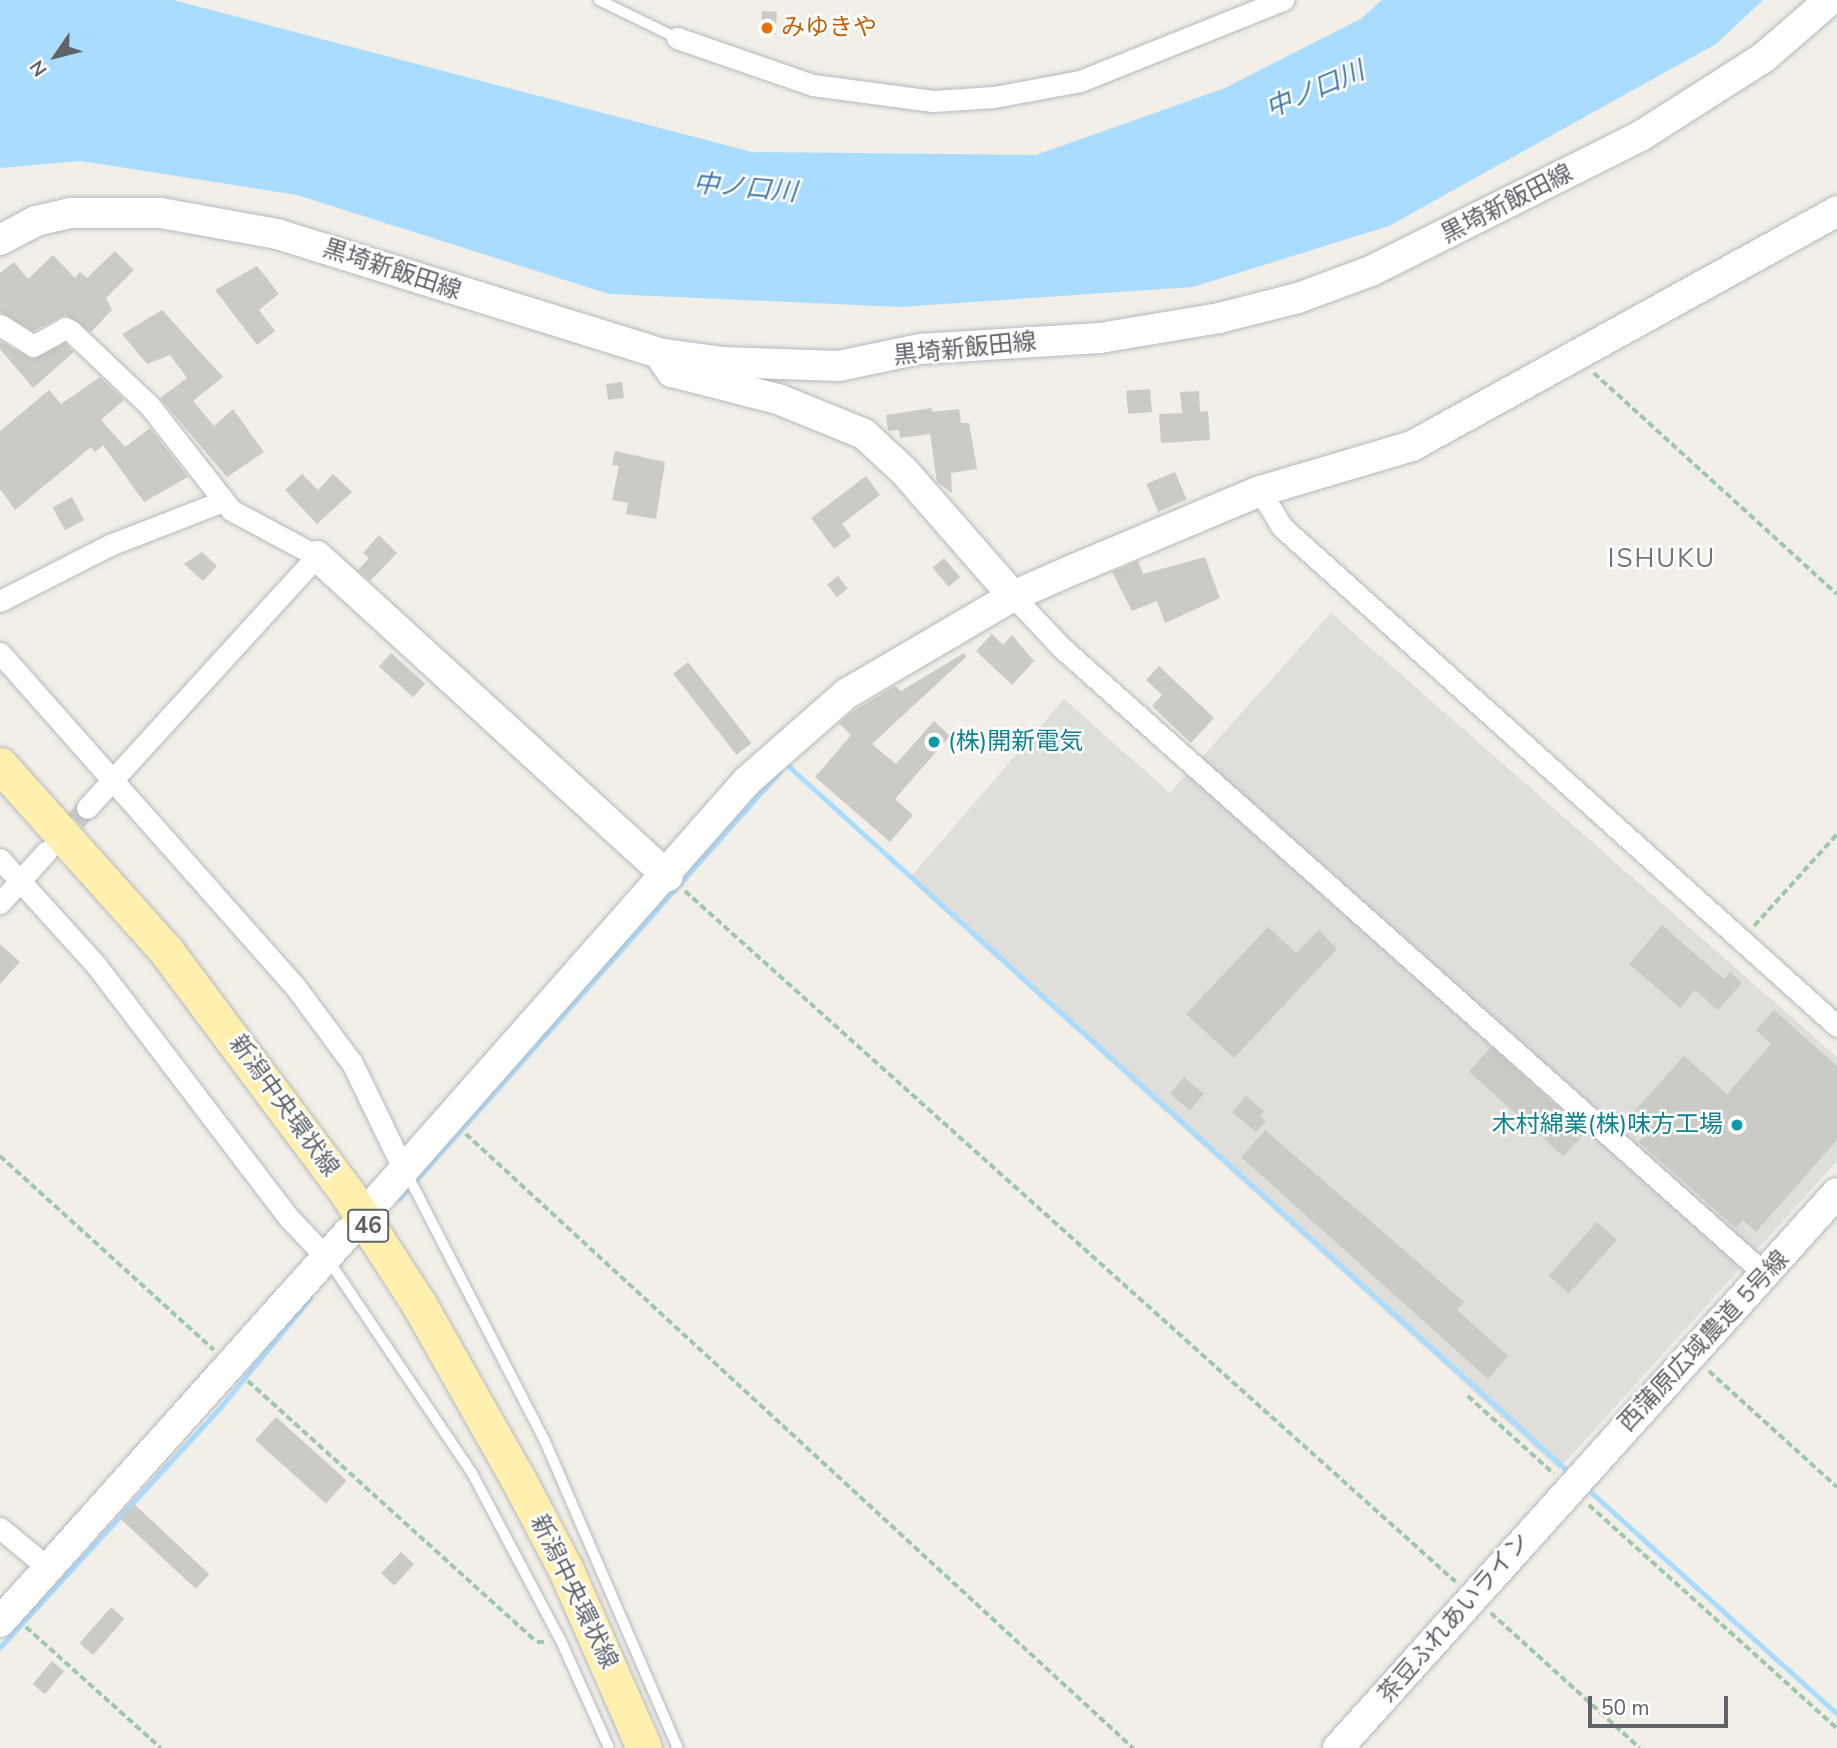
<!DOCTYPE html>
<html>
<head>
<meta charset="utf-8">
<style>
  body { margin:0 }
  #map { position:relative; width:1837px; height:1748px; overflow:hidden; background:#f1efe8; font-family:"Nunito Sans","Noto Sans JP",sans-serif }
  div>[style] { position:absolute }
  [style*='--x'] { left:calc(var(--x)*1px); top:calc(var(--y)*1px); width:calc(var(--w)*1px); rotate:calc(var(--a)*1deg) }
  .industrial>* { inset:0; background:#e0deda }
  .water>* { inset:0; background:#aadcff }
  .stream>* { height:5px; margin:-2.5px; padding:0 2.5px; transform-origin:2.5px; border-radius:2.5px; background:#aadcff }
  .building>* { inset:0; background:#cccac5; transform-origin:0 0 }
  .street-tunnel>* { height:21px; margin-top:-10.5px; transform-origin:0; background:repeating-linear-gradient(90deg,#ccccc8 0 21px,transparent 0 31px) }
  .path>* { height:3.5px; margin-top:-1.75px; transform-origin:0; background:repeating-linear-gradient(90deg,#9ec9a9 0 7px,transparent 0 10.5px) }
  .roads { filter:drop-shadow(0 0 2px #b5b8bc) drop-shadow(0 0 2px #b5b8bc) }
  .lane>* { height:10px; margin:-5px; padding:0 5px; transform-origin:5px; border-radius:5px; background:#fff }
  .street>* { height:21px; margin:-10.5px; padding:0 10.5px; transform-origin:10.5px; border-radius:10.5px; background:#fff }
  .secondary>* { height:30px; margin:-15px; padding:0 15px; transform-origin:15px; border-radius:15px; background:#fff }
  .primary>* { height:35px; margin:-17.5px; padding:0 17.5px; transform-origin:17.5px; border-radius:17.5px; background:#fff0af }
  .dots>* { width:19px; height:19px; translate:-50% -50%; box-sizing:border-box; border:4px solid #fff; border-radius:50% }
  span { translate:-50% -50%; white-space:nowrap; text-align:center; line-height:1.15; -webkit-text-stroke:5px #fff; paint-order:stroke }
  .shield-label span { padding:2px 5px; background:#fff; border:2px solid; border-radius:5px; -webkit-text-stroke-width:0 }
  .shield-label { font-size:23px; color:#5f6368; font-weight:700 }
  .food-label { font-size:24px; color:#c56008 }
  .left { translate:0 -50%; text-align:left }
  .street-label { font-size:24px; color:#5f6368 }
  .culture-label { font-size:24px; color:#0d838f }
  .right { translate:-100% -50%; text-align:right }
  .water-label { font-size:26px; color:#4277a9; font-style:italic }
  .neighbourhood-label { font-size:26px; color:#70757a; letter-spacing:2px }
  .north { position:absolute; left:21px; top:21px; width:70px; height:70px; -webkit-text-stroke:5px #fff; paint-order:stroke; rotate:235deg; font-size:19px; font-weight:700; line-height:28px; text-align:center; color:#5f6368 }
  .north::after { content:''; display:block; margin:auto; width:24px; height:32px; background:#5f6368; clip-path:polygon(50% 0,100% 100%,50% 72%,0 100%) }
  .scale { position:absolute; left:1588px; top:1696px; width:140px; height:32px; box-sizing:border-box; border:4px solid #5f6368; border-top:0; padding-left:9px; font-size:21px; line-height:24px; white-space:nowrap; color:#5f6368; -webkit-text-stroke:5px #fff; paint-order:stroke }
</style>
</head>
<body>
<div id="map">
  <div class="industrial">
    <i style="clip-path:polygon(1331px 613px,1837px 1057px,1837px 1161px,1559px 1469px,909px 879px,1064px 699px,1170px 793px)"></i>
  </div>
  <div class="water">
    <i style="clip-path:polygon(0 0,173px 0,752px 152px,1036px 155px,1225px 88px,1362px 18px,1382px 0,1763px 0,1716px 44px,1389px 226px,1193px 287px,900px 307px,609px 294px,297px 195px,81px 161px,0 168px)"></i>
  </div>
  <div class="stream">
    <i style="--x:786;--y:764;--w:1060;--a:42.13"></i>
    <i style="--x:399;--y:1199;--w:573;--a:-48.32"></i>
    <i style="--x:1584;--y:1486;--w:341;--a:42"></i>
    <i style="--x:0;--y:1647;--w:323;--a:-47.4"></i>
    <i style="--x:219;--y:1409;--w:144;--a:-50.7"></i>
  </div>
  <div class="building">
    <i style="left:762px;top:11px;width:15px;height:23px;rotate:4deg"></i>
    <i style="clip-path:polygon(115px 251px,134px 270px,106px 298px,112px 310px,91px 332px,65px 315px,33px 331px,0 312px,0 273px,14px 262px,28px 279px,53px 255px,75px 278px,80px 272px,87px 278px)"></i>
    <i style="clip-path:polygon(257px 266px,279px 294px,259px 310px,275px 331px,257px 345px,215px 290px)"></i>
    <i style="clip-path:polygon(162px 310px,223px 377px,193px 401px,214px 426px,233px 409px,264px 452px,227px 477px,160px 398px,187px 378px,170px 355px,147px 364px,122px 334px)"></i>
    <i style="clip-path:polygon(0 341px,32px 359px,65px 343px,74px 352px,33px 388px,0 349px)"></i>
    <i style="clip-path:polygon(100px 377px,124px 400px,101px 420px,125px 447px,150px 428px,188px 477px,144px 502px,103px 445px,95px 452px,91px 447px,15px 510px,0 489px,0 431px,49px 390px,61px 404px)"></i>
    <i style="left:622px;top:382px;width:16px;height:16px;rotate:83deg"></i>
    <i style="left:1150px;top:389px;width:23px;height:24px;rotate:85deg"></i>
    <i style="clip-path:polygon(1199px 391px,1200px 412px,1208px 411px,1210px 440px,1161px 443px,1159px 414px,1182px 413px,1180px 392px)"></i>
    <i style="clip-path:polygon(932px 408px,932px 412px,959px 409px,961px 423px,969px 423px,977px 469px,951px 473px,952px 493px,937px 482px,930px 434px,900px 438px,899px 430px,888px 431px,886px 415px)"></i>
    <i style="clip-path:polygon(615px 451px,665px 462px,656px 519px,626px 514px,628px 503px,612px 500px,619px 466px,612px 465px)"></i>
    <i style="left:1175px;top:472px;width:30px;height:31px;rotate:67deg"></i>
    <i style="clip-path:polygon(302px 474px,318px 490px,333px 474px,352px 492px,317px 524px,285px 490px)"></i>
    <i style="clip-path:polygon(866px 476px,880px 495px,842px 524px,851px 536px,834px 549px,811px 518px)"></i>
    <i style="left:72px;top:497px;width:26px;height:22px;rotate:62deg"></i>
    <i style="clip-path:polygon(379px 535px,397px 553px,370px 581px,358px 570px,369px 558px,363px 553px)"></i>
    <i style="clip-path:polygon(202px 552px,217px 566px,203px 581px,184px 564px)"></i>
    <i style="clip-path:polygon(1205px 557px,1220px 598px,1165px 623px,1157px 601px,1132px 611px,1112px 572px,1138px 561px,1143px 574px)"></i>
    <i style="left:944px;top:558px;width:25px;height:15px;rotate:50deg"></i>
    <i style="left:838px;top:576px;width:16px;height:14px;rotate:52deg"></i>
    <i style="clip-path:polygon(992px 634px,1003px 645px,1012px 635px,1034px 661px,1012px 685px,976px 651px)"></i>
    <i style="left:391px;top:653px;width:46px;height:18px;rotate:42deg"></i>
    <i style="clip-path:polygon(964px 653px,966px 657px,872px 744px,896px 764px,934px 721px,950px 736px,895px 799px,913px 815px,890px 842px,815px 777px,851px 735px,839px 723px,852px 712px,895px 686px,901px 691px)"></i>
    <i style="left:688px;top:662px;width:103px;height:19px;rotate:52deg"></i>
    <i style="clip-path:polygon(1159px 666px,1214px 718px,1191px 743px,1152px 706px,1162px 695px,1146px 680px)"></i>
    <i style="clip-path:polygon(1662px 925px,1724px 979px,1730px 972px,1742px 983px,1718px 1010px,1695px 990px,1680px 1008px,1629px 964px)"></i>
    <i style="clip-path:polygon(1268px 927px,1296px 953px,1319px 930px,1337px 949px,1234px 1058px,1186px 1014px)"></i>
    <i style="clip-path:polygon(0 944px,20px 962px,0 984px)"></i>
    <i style="clip-path:polygon(1774px 1010px,1837px 1066px,1837px 1140px,1756px 1232px,1743px 1220px,1736px 1228px,1639px 1142px,1647px 1133px,1629px 1117px,1684px 1056px,1727px 1094px,1771px 1044px,1756px 1030px)"></i>
    <i style="left:1491px;top:1047px;width:127px;height:33px;rotate:42deg"></i>
    <i style="left:1184px;top:1077px;width:26px;height:22px;rotate:40deg"></i>
    <i style="clip-path:polygon(1246px 1096px,1264px 1111px,1260px 1116px,1266px 1121px,1256px 1132px,1232px 1112px)"></i>
    <i style="clip-path:polygon(1265px 1130px,1464px 1302px,1457px 1310px,1508px 1356px,1488px 1379px,1241px 1157px)"></i>
    <i style="left:1597px;top:1222px;width:27px;height:72px;rotate:42deg"></i>
    <i style="left:276px;top:1417px;width:95px;height:31px;rotate:42deg"></i>
    <i style="left:134px;top:1504px;width:103px;height:20px;rotate:43deg"></i>
    <i style="left:401px;top:1552px;width:18px;height:29px;rotate:43deg"></i>
    <i style="left:111px;top:1607px;width:18px;height:48px;rotate:41deg"></i>
    <i style="left:52px;top:1661px;width:16px;height:30px;rotate:40deg"></i>
  </div>
  <div class="street-tunnel">
    <i style="--x:55;--y:843;--w:47;--a:-47.6"></i>
  </div>
  <div class="path">
    <i style="--x:1594;--y:373;--w:328;--a:42.3"></i>
    <i style="--x:685;--y:891;--w:1035;--a:41.87"></i>
    <i style="--x:1754;--y:926;--w:124;--a:-47.9"></i>
    <i style="--x:466;--y:1134;--w:907;--a:42.63"></i>
    <i style="--x:0;--y:1156;--w:289;--a:42.2"></i>
    <i style="--x:1709;--y:1371;--w:173;--a:42.2"></i>
    <i style="--x:248;--y:1381;--w:389;--a:42.1"></i>
    <i style="--x:537;--y:1642;--w:9;--a:0"></i>
    <i style="--x:1468;--y:1396;--w:116;--a:42.2"></i>
    <i style="--x:1589;--y:1505;--w:334;--a:42"></i>
    <i style="--x:1491;--y:1613;--w:201;--a:42.2"></i>
    <i style="--x:26;--y:1627;--w:181;--a:41.9"></i>
  </div>
  <div class="roads">
    <div class="lane">
      <i style="--x:599;--y:0;--w:87;--a:26"></i>
      <i style="--x:406;--y:1172;--w:301;--a:62.7"></i>
      <i style="--x:544;--y:1439;--w:337;--a:66.6"></i>
      <i style="--x:327;--y:1258;--w:259;--a:56"></i>
      <i style="--x:472;--y:1473;--w:190;--a:62.1"></i>
      <i style="--x:561;--y:1641;--w:117;--a:65.8"></i>
    </div>
    <div class="street">
      <i style="--x:677;--y:38;--w:144;--a:19.1"></i>
      <i style="--x:813;--y:85;--w:121;--a:7.6"></i>
      <i style="--x:933;--y:101;--w:61;--a:-3.8"></i>
      <i style="--x:994;--y:97;--w:87;--a:-10.5"></i>
      <i style="--x:1080;--y:81;--w:219;--a:-21.8"></i>
      <i style="--x:0;--y:325;--w:39;--a:32"></i>
      <i style="--x:33;--y:346;--w:37;--a:-29"></i>
      <i style="--x:65;--y:328;--w:7;--a:27"></i>
      <i style="--x:71;--y:331;--w:108;--a:43.5"></i>
      <i style="--x:149;--y:405;--w:133;--a:52"></i>
      <i style="--x:231;--y:510;--w:98;--a:28.1"></i>
      <i style="--x:317;--y:556;--w:341;--a:132.4"></i>
      <i style="--x:1260;--y:491;--w:42;--a:58.6"></i>
      <i style="--x:1282;--y:527;--w:746;--a:41.96"></i>
      <i style="--x:1013;--y:596;--w:71;--a:46.7"></i>
      <i style="--x:1062;--y:648;--w:943;--a:41.69"></i>
      <i style="--x:0;--y:601;--w:123;--a:-27"></i>
      <i style="--x:110;--y:545;--w:121;--a:-21.3"></i>
      <i style="--x:0;--y:653;--w:443;--a:48.5"></i>
      <i style="--x:294;--y:985;--w:97;--a:53.4"></i>
      <i style="--x:352;--y:1063;--w:119;--a:64.1"></i>
      <i style="--x:0;--y:859;--w:143;--a:47.8"></i>
      <i style="--x:96;--y:965;--w:318;--a:52.7"></i>
      <i style="--x:289;--y:1218;--w:52;--a:46.5"></i>
      <i style="--x:0;--y:903;--w:69;--a:-48"></i>
      <i style="--x:0;--y:1528;--w:61;--a:39.7"></i>
    </div>
    <div class="secondary">
      <i style="--x:0;--y:240;--w:41;--a:-27.8"></i>
      <i style="--x:36;--y:221;--w:36;--a:-13"></i>
      <i style="--x:71;--y:213;--w:90;--a:0"></i>
      <i style="--x:161;--y:213;--w:118;--a:10.3"></i>
      <i style="--x:277;--y:234;--w:399;--a:17.3"></i>
      <i style="--x:658;--y:353;--w:66;--a:7.9"></i>
      <i style="--x:723;--y:362;--w:116;--a:2"></i>
      <i style="--x:839;--y:366;--w:83;--a:-11.9"></i>
      <i style="--x:920;--y:349;--w:180;--a:-3.5"></i>
      <i style="--x:1100;--y:338;--w:121;--a:-9.5"></i>
      <i style="--x:1219;--y:318;--w:81;--a:-14.2"></i>
      <i style="--x:1298;--y:298;--w:78;--a:-20.3"></i>
      <i style="--x:1371;--y:271;--w:303;--a:-26.6"></i>
      <i style="--x:1642;--y:135;--w:143;--a:-32.5"></i>
      <i style="--x:1763;--y:58;--w:89;--a:-40.9"></i>
      <i style="--x:664;--y:361;--w:14;--a:54"></i>
      <i style="--x:672;--y:372;--w:109;--a:14.3"></i>
      <i style="--x:778;--y:399;--w:93;--a:22.1"></i>
      <i style="--x:864;--y:434;--w:54;--a:42.8"></i>
      <i style="--x:904;--y:471;--w:166;--a:48.9"></i>
      <i style="--x:317;--y:556;--w:475;--a:42.4"></i>
      <i style="--x:379;--y:1198;--w:556;--a:-48.57"></i>
      <i style="--x:747;--y:781;--w:132;--a:-41.3"></i>
      <i style="--x:846;--y:694;--w:194;--a:-30.4"></i>
      <i style="--x:1013;--y:596;--w:64;--a:-23.8"></i>
      <i style="--x:1072;--y:570;--w:204;--a:-22.8"></i>
      <i style="--x:1260;--y:491;--w:159;--a:-16.5"></i>
      <i style="--x:1412;--y:446;--w:486;--a:-28.9"></i>
      <i style="--x:0;--y:1622;--w:522;--a:-48.18"></i>
      <i style="--x:1338;--y:1748;--w:746;--a:-48.04"></i>
    </div>
    <div class="primary">
      <i style="--x:0;--y:765;--w:251;--a:48.2"></i>
      <i style="--x:167;--y:952;--w:301;--a:53.2"></i>
      <i style="--x:347;--y:1193;--w:135;--a:57.1"></i>
      <i style="--x:420;--y:1306;--w:199;--a:60.5"></i>
      <i style="--x:518;--y:1479;--w:103;--a:62.2"></i>
      <i style="--x:566;--y:1570;--w:194;--a:66.3"></i>
    </div>
  </div>
  <div class="dots">
    <i style="left:767px;top:28px;background:#e8710a"></i>
    <i style="left:934px;top:742px;background:#0f9aa8"></i>
    <i style="left:1737px;top:1125px;background:#0f9aa8"></i>
  </div>
  <div class="shield-label">
    <span style="left:368px;top:1226px">46</span>
  </div>
  <div class="food-label">
    <span class="left" style="left:781px;top:28px">みゆきや</span>
  </div>
  <div class="street-label">
    <span style="left:1507px;top:204px;rotate:-27deg">黒埼新飯田線</span>
    <span style="left:392px;top:270px;rotate:18deg">黒埼新飯田線</span>
    <span style="left:965px;top:349px;rotate:-6deg">黒埼新飯田線</span>
    <span style="left:284px;top:1106px;rotate:54deg">新潟中央環状線</span>
    <span style="left:1704px;top:1341px;rotate:-47deg">西蒲原広域農道 5号線</span>
    <span style="left:574px;top:1592px;rotate:64deg">新潟中央環状線</span>
    <span style="left:1454px;top:1618px;rotate:-49deg">茶豆ふれあいライン</span>
  </div>
  <div class="culture-label">
    <span class="left" style="left:948px;top:742px">(株)開新電気</span>
    <span class="right" style="left:1723px;top:1125px">木村綿業(株)味方工場</span>
  </div>
  <div class="water-label">
    <span style="left:1315px;top:90px;rotate:-23deg">中ノ口川</span>
    <span style="left:745px;top:188px;rotate:5deg">中ノ口川</span>
  </div>
  <div class="neighbourhood-label">
    <span style="left:1662px;top:559px">ISHUKU</span>
  </div>
  <div class="north">N</div>
  <div class="scale">50 m</div>
</div>
</body>
</html>
